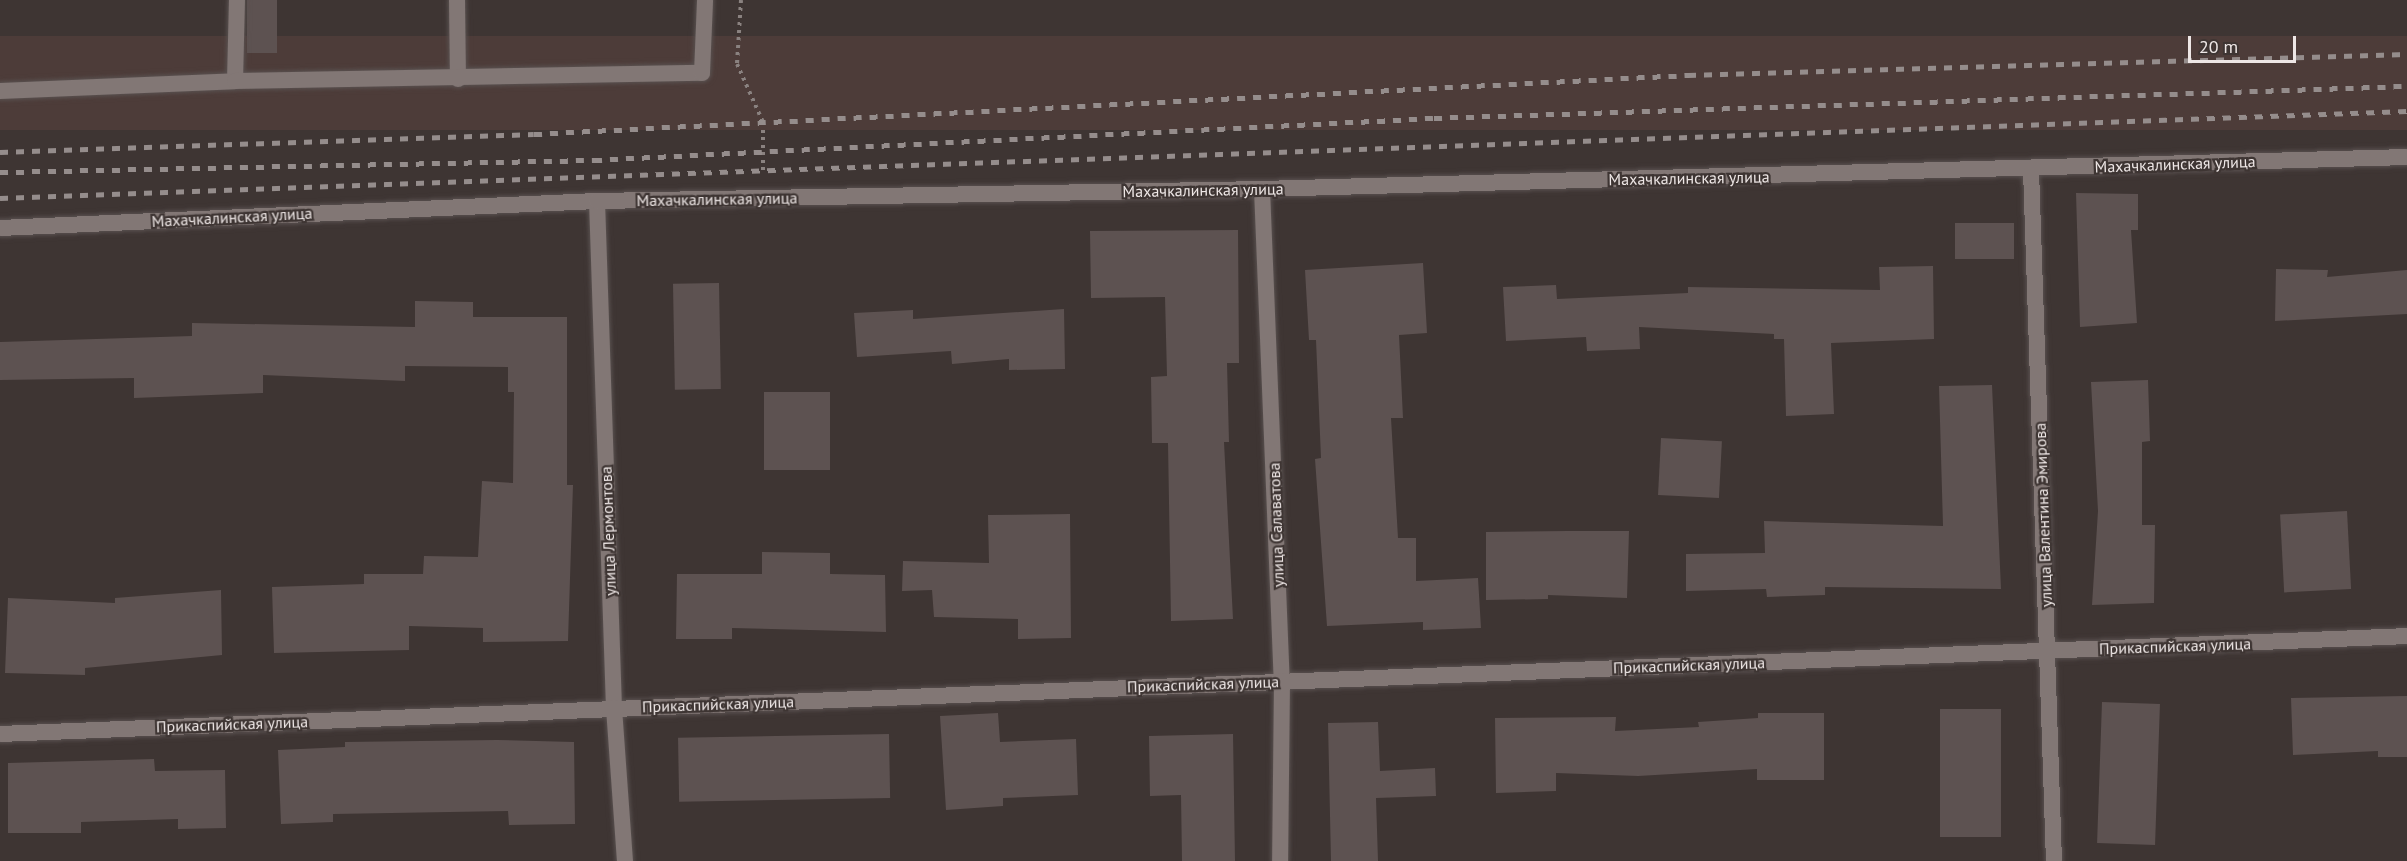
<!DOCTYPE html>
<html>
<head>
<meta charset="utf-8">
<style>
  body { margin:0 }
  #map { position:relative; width:2407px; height:861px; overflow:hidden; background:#3e3533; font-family:"PT Sans",sans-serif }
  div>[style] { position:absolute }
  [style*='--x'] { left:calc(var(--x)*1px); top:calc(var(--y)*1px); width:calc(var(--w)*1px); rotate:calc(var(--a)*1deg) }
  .built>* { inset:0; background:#4d3c39; transform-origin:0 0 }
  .building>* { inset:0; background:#5d5251; transform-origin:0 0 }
  .path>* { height:4px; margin-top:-2px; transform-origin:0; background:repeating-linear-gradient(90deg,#8a8280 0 3px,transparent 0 7.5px) }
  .roads { filter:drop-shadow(0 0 2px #595150) drop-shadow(0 0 2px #595150) }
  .minor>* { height:16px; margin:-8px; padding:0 8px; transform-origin:8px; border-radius:8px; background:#827775 }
  .tertiary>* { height:16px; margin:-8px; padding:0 8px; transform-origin:8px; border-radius:8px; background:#827775 }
  .rail>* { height:4.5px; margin-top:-2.25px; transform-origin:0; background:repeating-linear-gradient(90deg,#958d8c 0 8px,transparent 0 16px) }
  span { translate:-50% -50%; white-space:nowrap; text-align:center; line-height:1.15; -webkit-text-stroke:4.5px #3e3533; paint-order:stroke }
  .street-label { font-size:16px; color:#eee7e6 }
  .scale { position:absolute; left:2188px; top:36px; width:108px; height:27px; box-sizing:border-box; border:3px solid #eee7e6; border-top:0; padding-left:8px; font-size:18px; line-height:21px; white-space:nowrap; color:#eee7e6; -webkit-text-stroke:4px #3e3533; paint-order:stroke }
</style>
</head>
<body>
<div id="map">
  <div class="built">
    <i style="left:2407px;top:36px;width:94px;height:2409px;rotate:90deg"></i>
  </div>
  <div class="building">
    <i style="left:247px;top:0;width:30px;height:53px"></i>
    <i style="clip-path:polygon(2076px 193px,2138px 194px,2138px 230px,2131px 230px,2137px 323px,2080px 327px)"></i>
    <i style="left:1955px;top:223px;width:59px;height:36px"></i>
    <i style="clip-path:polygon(1238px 230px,1239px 363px,1227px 363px,1229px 442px,1224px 442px,1233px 619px,1171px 621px,1168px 443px,1152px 443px,1151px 377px,1167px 376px,1165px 297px,1091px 298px,1090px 231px)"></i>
    <i style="clip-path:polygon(1423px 263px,1427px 333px,1399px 335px,1403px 418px,1391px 418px,1398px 538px,1416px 538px,1416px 581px,1478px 578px,1481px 628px,1423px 630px,1423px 622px,1327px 626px,1315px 459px,1321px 458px,1316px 340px,1309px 340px,1305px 270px)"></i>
    <i style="clip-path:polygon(1933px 266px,1934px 339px,1831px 343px,1834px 414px,1786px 416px,1784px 339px,1774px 339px,1774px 334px,1639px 327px,1640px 349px,1587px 351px,1586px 337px,1506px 341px,1503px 287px,1556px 285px,1557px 299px,1688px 293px,1688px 287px,1880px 290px,1879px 267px)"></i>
    <i style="clip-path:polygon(2276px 269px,2328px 270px,2327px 277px,2407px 270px,2407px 314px,2275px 321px)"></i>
    <i style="left:719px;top:283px;width:106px;height:46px;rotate:89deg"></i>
    <i style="clip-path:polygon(415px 301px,473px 302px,473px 317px,567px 317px,567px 485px,573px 485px,568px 641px,483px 642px,483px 628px,409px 626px,409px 650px,274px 653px,272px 587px,364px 584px,364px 574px,423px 574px,424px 556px,478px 557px,482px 481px,513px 483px,514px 392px,508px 392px,508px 367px,405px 366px,405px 381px,263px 375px,263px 393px,134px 398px,134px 378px,0 380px,0 342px,192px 336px,192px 323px,415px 327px)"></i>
    <i style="clip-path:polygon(1064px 309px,1065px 369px,1009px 370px,1009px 359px,952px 364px,951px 351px,857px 357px,854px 313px,913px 310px,913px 319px)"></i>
    <i style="clip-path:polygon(2148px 380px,2150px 441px,2142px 442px,2142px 525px,2155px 525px,2154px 603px,2092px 605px,2098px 511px,2091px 382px)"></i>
    <i style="clip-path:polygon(1992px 385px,2001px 589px,1825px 587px,1825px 595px,1767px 597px,1766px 589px,1686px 591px,1686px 554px,1765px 553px,1764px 521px,1943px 526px,1939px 386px)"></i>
    <i style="left:764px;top:392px;width:66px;height:78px"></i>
    <i style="left:1661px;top:438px;width:61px;height:57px;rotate:3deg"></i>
    <i style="left:2347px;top:511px;width:78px;height:67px;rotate:87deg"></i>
    <i style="clip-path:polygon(1070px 514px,1071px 638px,1018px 639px,1018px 619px,934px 617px,932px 590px,902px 591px,903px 561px,989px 563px,988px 515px)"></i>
    <i style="clip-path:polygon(1568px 531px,1629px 531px,1627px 598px,1548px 595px,1548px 599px,1486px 600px,1486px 532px)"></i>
    <i style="clip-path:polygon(762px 552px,830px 553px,830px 574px,885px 575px,886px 632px,732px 628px,732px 639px,676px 639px,677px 574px,762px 574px)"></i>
    <i style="clip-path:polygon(221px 590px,222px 655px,85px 668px,85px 675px,5px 673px,8px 598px,115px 603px,115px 598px)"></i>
    <i style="clip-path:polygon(2407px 696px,2407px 757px,2378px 757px,2378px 751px,2293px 755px,2291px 698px)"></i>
    <i style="left:2102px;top:702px;width:58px;height:141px;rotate:2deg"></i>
    <i style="left:1940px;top:709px;width:61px;height:128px"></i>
    <i style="clip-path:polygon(998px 713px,1000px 742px,1076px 739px,1078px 795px,1003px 798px,1003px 806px,946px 810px,940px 716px)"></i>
    <i style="clip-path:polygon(1758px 713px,1824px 713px,1824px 780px,1757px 780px,1757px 769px,1638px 776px,1556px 773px,1556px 791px,1496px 793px,1495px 718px,1616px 717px,1615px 731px,1699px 727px,1698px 722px,1758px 718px)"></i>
    <i style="clip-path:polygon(1378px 722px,1380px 771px,1435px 768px,1436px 796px,1376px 798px,1378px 861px,1331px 861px,1328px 723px)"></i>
    <i style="left:889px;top:734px;width:64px;height:211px;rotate:89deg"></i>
    <i style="clip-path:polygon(1233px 734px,1235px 861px,1182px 861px,1181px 795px,1150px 796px,1149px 736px)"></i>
    <i style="clip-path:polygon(497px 740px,574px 742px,575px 824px,509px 825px,508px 811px,333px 814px,333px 822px,281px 824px,278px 750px,345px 747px,345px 742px)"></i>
    <i style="clip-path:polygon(154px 759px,155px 771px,225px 770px,226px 828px,178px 829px,178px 819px,81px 822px,81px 833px,8px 833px,8px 763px)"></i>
  </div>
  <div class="path">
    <i style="--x:741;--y:0;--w:64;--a:93.6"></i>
    <i style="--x:737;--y:64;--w:64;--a:65.9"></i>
    <i style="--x:763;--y:122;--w:51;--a:90"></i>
  </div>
  <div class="roads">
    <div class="minor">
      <i style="--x:457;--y:0;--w:79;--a:89.3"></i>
      <i style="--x:235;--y:81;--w:81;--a:-88.6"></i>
      <i style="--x:0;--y:91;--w:235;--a:-2.4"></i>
      <i style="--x:235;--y:81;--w:467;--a:-1"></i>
      <i style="--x:2031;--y:169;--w:692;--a:88.1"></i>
      <i style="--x:1262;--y:189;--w:492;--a:87.7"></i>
      <i style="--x:1282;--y:681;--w:180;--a:90.6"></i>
      <i style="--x:597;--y:201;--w:507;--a:88.08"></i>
      <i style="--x:614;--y:708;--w:153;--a:85.9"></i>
      <i style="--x:0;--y:228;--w:598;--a:-2.59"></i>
      <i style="--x:597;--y:201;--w:665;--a:-1.03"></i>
      <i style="--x:1262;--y:189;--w:1145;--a:-1.6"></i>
      <i style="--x:0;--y:734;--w:2409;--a:-2.33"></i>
    </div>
    <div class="tertiary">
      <i style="--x:702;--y:73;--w:73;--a:-87.6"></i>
    </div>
  </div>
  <div class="rail">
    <i style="--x:0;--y:152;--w:534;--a:-1.93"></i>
    <i style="--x:534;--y:134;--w:1156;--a:-2.93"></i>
    <i style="--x:1688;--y:75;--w:719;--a:-1.67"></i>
    <i style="--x:0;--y:172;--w:594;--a:-1.16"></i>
    <i style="--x:594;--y:160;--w:841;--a:-2.86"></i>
    <i style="--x:1434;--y:118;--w:974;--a:-1.88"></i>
    <i style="--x:0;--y:198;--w:2409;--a:-2.07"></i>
  </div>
  <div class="street-label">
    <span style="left:2175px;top:164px;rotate:-2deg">Махачкалинская улица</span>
    <span style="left:1689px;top:178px;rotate:-1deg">Махачкалинская улица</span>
    <span style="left:1203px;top:190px;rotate:-1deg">Махачкалинская улица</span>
    <span style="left:717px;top:199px;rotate:-1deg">Махачкалинская улица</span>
    <span style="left:232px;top:217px;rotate:-3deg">Махачкалинская улица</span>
    <span style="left:2043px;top:515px;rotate:-92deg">улица Валентина Эмирова</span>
    <span style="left:1276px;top:525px;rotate:-92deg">улица Салаватова</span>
    <span style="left:608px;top:531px;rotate:-92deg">улица Лермонтова</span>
    <span style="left:2175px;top:646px;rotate:-2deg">Прикаспийская улица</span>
    <span style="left:1689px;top:665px;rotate:-2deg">Прикаспийская улица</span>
    <span style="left:1203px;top:684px;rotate:-2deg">Прикаспийская улица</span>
    <span style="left:718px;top:704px;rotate:-2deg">Прикаспийская улица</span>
    <span style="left:232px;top:724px;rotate:-2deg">Прикаспийская улица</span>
  </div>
  <div class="scale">20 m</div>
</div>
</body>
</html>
